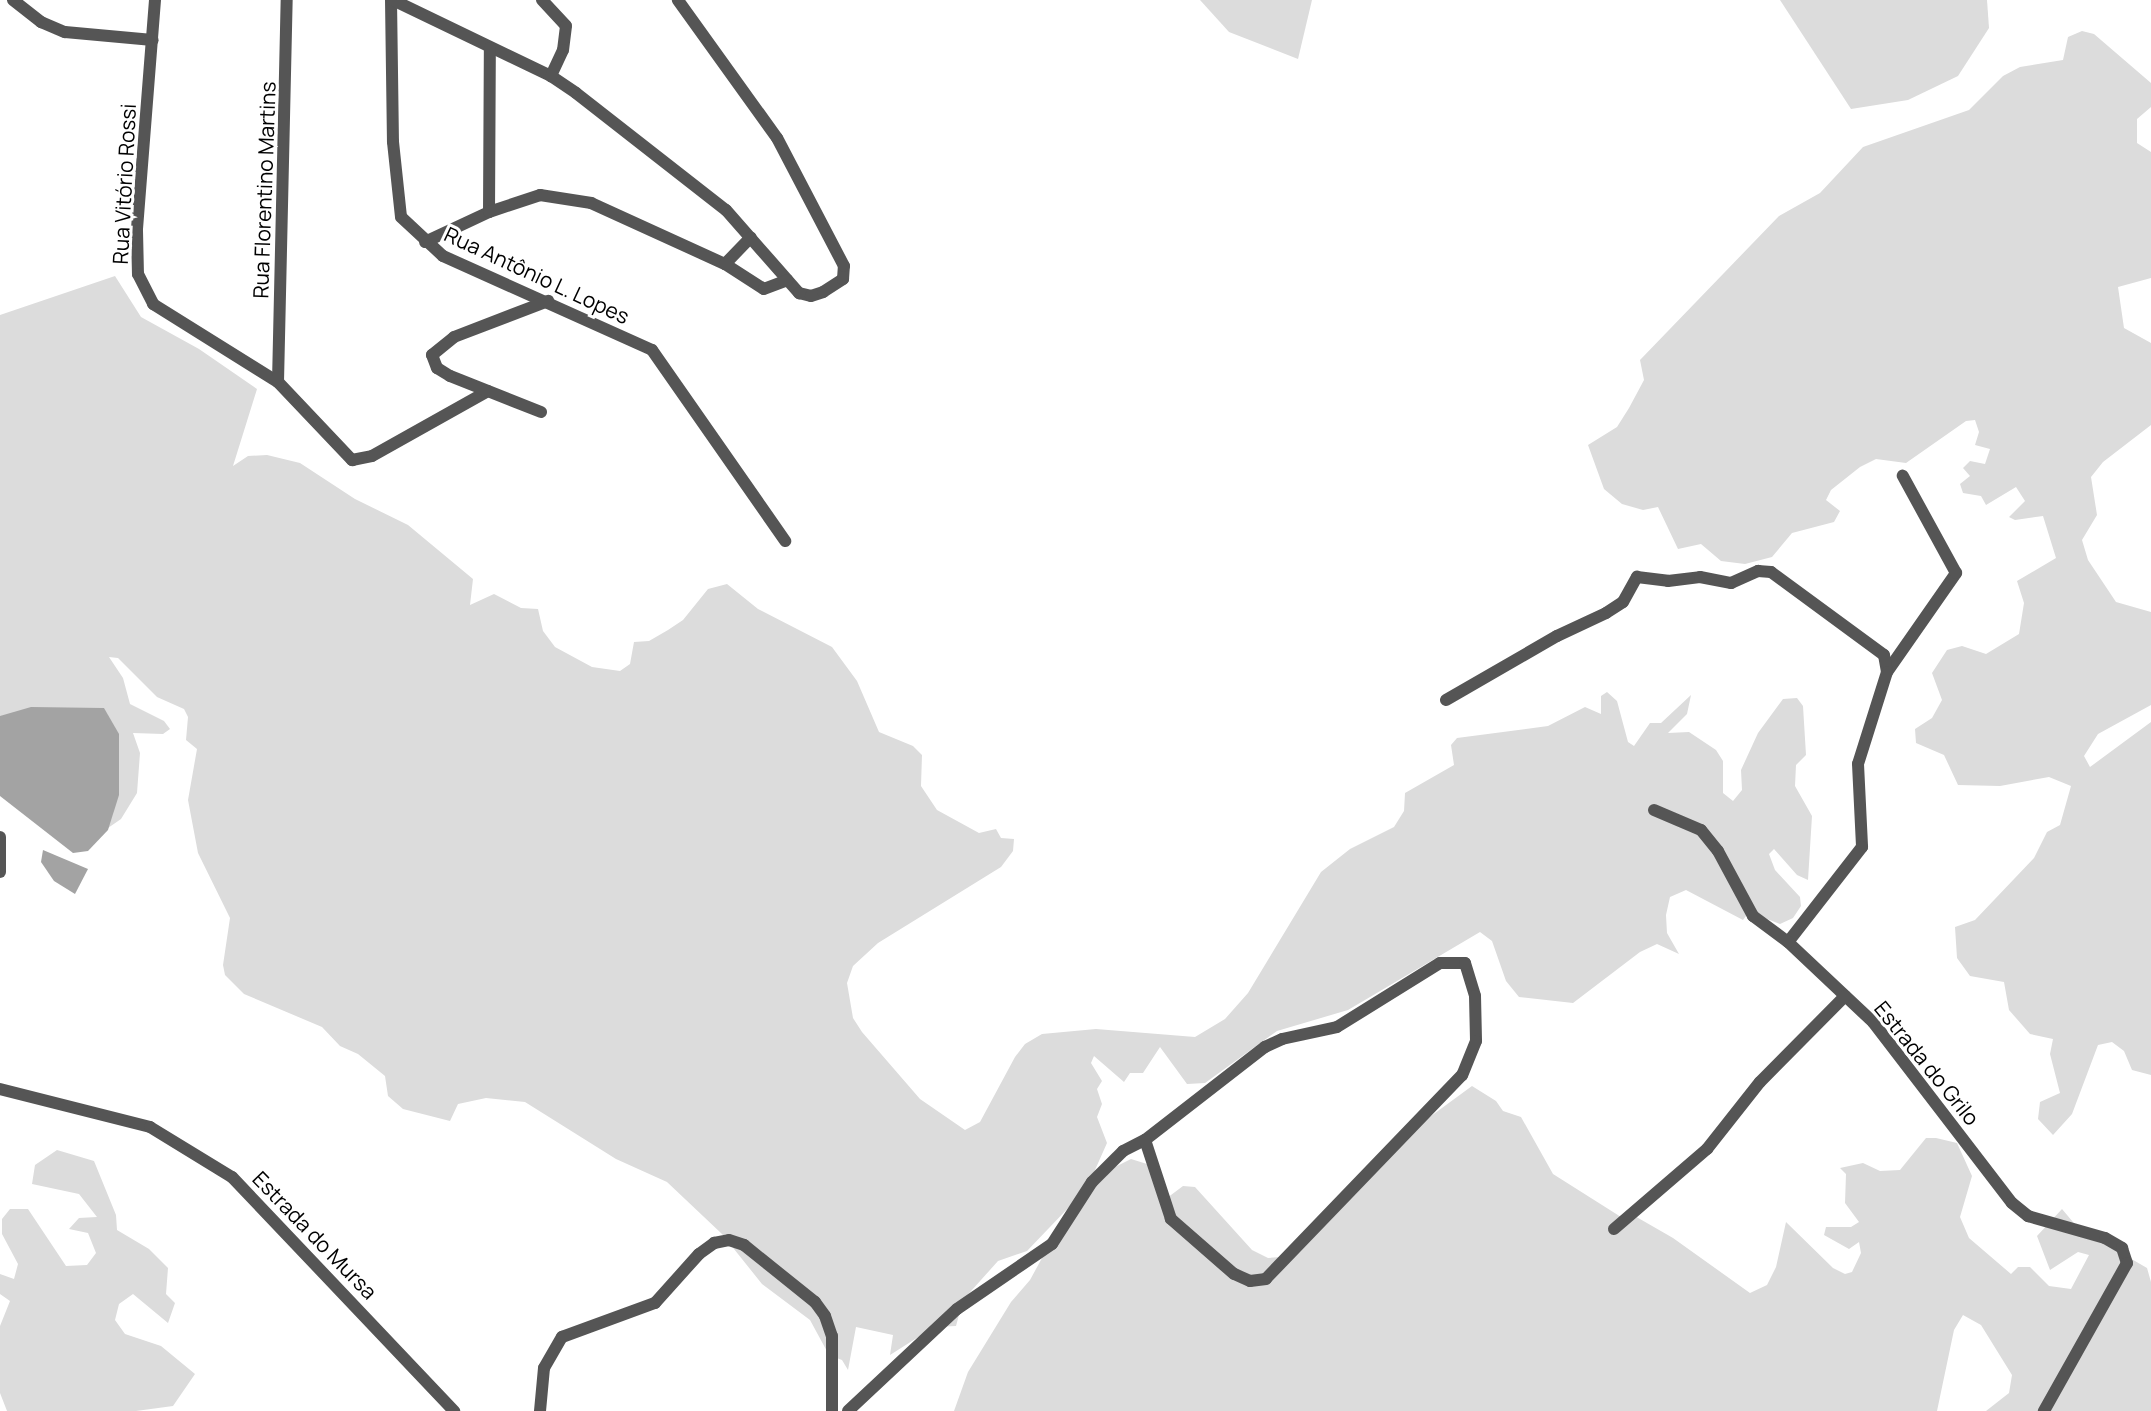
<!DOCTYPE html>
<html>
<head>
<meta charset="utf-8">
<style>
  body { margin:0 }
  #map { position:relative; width:2151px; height:1411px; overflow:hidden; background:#fff; font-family:Manrope,sans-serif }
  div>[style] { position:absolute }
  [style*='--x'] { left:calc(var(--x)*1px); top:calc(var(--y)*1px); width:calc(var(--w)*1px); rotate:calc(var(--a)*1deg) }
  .green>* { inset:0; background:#dcdcdc }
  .water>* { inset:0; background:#a3a3a3 }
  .street>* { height:12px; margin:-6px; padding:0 6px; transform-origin:6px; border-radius:6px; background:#555 }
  span { translate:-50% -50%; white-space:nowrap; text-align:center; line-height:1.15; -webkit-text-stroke:6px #fff; paint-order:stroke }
  .street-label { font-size:21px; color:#000 }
</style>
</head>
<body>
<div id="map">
  <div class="green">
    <i style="clip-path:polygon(1200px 0,1312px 0,1298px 59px,1229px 32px)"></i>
    <i style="clip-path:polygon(1780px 0,1987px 0,1989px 28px,1958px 76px,1908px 100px,1851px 109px)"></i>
    <i style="clip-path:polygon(2082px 31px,2094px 34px,2151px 83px,2151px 107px,2137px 119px,2137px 143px,2151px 152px,2151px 278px,2118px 287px,2124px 328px,2151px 343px,2151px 425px,2103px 462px,2091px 477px,2097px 515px,2082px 540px,2088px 560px,2116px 602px,2151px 612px,2151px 705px,2098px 734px,2084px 756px,2090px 767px,2151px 722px,2151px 1075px,2132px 1070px,2124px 1051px,2112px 1042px,2098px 1045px,2072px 1114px,2053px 1135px,2038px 1119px,2040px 1102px,2060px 1093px,2050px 1054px,2053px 1039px,2030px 1034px,2009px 1010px,2004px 982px,1970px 976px,1957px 958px,1955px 927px,1975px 920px,2034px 858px,2047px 832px,2060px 825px,2071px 786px,2049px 777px,2000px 786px,1958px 785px,1944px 755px,1916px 743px,1915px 729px,1932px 718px,1942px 700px,1932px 673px,1947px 650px,1962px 646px,1986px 654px,2019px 634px,2024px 603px,2017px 581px,2056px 558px,2043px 516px,2015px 520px,2009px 517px,2025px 501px,2016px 487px,1986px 505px,1981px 496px,1963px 493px,1960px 484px,1970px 476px,1963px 468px,1970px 461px,1985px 464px,1990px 449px,1975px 445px,1979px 432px,1975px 420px,1966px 421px,1906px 463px,1876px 459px,1860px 467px,1831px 490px,1826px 500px,1840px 511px,1834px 522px,1792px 533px,1772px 557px,1745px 564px,1721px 561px,1701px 544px,1678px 549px,1658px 507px,1643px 510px,1622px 504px,1604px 489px,1588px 445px,1617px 427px,1629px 408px,1644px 380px,1640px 360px,1779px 216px,1820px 193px,1863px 147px,1969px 110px,2003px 76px,2020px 67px,2063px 60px,2068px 37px)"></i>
    <i style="clip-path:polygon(115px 276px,141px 317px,199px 349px,257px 389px,233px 466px,248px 456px,267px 455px,300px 463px,355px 499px,408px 525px,473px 579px,470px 605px,494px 594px,521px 608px,538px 609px,543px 631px,555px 647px,592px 667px,620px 671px,630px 664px,634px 642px,649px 641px,668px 630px,683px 620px,708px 589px,727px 584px,758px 609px,832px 647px,857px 681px,879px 732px,913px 746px,922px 755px,921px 786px,937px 810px,979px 833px,996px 829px,1001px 838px,1014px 839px,1013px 851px,1001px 867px,878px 943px,853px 966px,847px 983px,853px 1018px,862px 1032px,920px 1099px,965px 1130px,980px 1122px,1015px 1057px,1025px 1044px,1042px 1034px,1096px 1029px,1195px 1037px,1225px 1019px,1248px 993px,1321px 872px,1350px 849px,1394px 827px,1404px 811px,1405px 793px,1454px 765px,1451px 745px,1457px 738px,1548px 726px,1585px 707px,1601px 714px,1601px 696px,1607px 692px,1617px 701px,1628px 742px,1634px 746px,1650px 723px,1661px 723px,1691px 695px,1687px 714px,1668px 733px,1689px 732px,1716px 750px,1723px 761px,1723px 793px,1733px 801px,1742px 790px,1741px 770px,1758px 733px,1783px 699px,1797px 698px,1803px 706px,1806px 755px,1796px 765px,1795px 786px,1812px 816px,1808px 880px,1797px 875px,1774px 849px,1769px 854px,1775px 870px,1800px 897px,1801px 906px,1793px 918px,1780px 924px,1749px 912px,1743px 920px,1686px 890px,1670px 897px,1666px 915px,1667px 933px,1679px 954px,1657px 944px,1640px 952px,1573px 1003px,1519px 997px,1506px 981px,1492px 941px,1480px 932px,1348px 1010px,1277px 1031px,1205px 1083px,1187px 1084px,1160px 1047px,1143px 1073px,1130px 1073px,1124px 1082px,1094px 1056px,1091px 1063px,1102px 1081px,1097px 1089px,1102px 1104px,1097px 1117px,1107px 1143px,1091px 1179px,1131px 1159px,1147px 1164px,1167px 1198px,1183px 1186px,1195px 1187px,1252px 1250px,1268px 1258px,1281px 1257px,1416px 1127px,1472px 1086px,1496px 1101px,1503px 1111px,1521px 1117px,1553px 1174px,1621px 1217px,1633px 1215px,1673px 1238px,1750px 1293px,1767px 1285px,1776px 1267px,1786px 1222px,1833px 1268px,1845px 1274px,1852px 1272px,1861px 1253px,1859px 1242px,1849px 1249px,1824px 1235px,1826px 1227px,1851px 1227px,1859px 1222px,1845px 1203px,1846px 1174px,1840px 1168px,1863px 1163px,1880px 1171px,1900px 1170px,1926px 1138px,1936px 1138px,1957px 1143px,1972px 1176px,1960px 1217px,1969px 1238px,2011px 1274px,2018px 1267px,2030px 1267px,2049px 1286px,2071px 1289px,2089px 1255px,2078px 1252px,2050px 1270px,2037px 1236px,2062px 1209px,2078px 1228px,2147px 1268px,2151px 1282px,2151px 1411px,1986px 1411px,2009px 1393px,2012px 1375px,1981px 1325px,1963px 1315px,1954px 1330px,1937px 1411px,954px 1411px,968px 1372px,1011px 1302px,1030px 1280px,1071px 1205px,1027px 1251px,998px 1261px,963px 1300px,956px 1326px,934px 1327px,890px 1355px,893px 1335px,856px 1327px,848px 1370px,842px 1360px,829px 1355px,810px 1320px,762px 1284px,722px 1234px,667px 1182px,616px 1159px,525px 1102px,486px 1098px,458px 1104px,450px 1121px,403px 1109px,388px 1096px,385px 1076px,358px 1054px,340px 1046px,322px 1027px,244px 994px,225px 975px,223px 965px,230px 918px,198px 853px,188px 800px,197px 749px,186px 740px,188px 717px,184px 709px,157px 697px,118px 658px,109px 657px,123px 678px,130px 704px,164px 721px,170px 729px,163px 734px,133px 733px,140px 753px,137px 793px,121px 819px,108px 828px,0 730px,0 315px)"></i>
    <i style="clip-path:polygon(57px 1150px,94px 1161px,116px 1215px,117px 1230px,149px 1249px,168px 1268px,166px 1294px,175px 1303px,168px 1323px,133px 1294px,119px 1304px,115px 1320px,125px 1334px,161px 1346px,195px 1374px,173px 1406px,136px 1411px,7px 1411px,0 1393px,0 1326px,10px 1301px,0 1294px,0 1274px,14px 1279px,18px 1264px,2px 1234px,2px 1219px,10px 1209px,28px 1209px,66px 1266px,87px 1265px,96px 1253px,88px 1233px,69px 1229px,79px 1218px,97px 1217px,79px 1194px,32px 1184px,35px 1165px)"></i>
  </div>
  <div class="water">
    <i style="clip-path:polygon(31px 707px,104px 708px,119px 734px,119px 795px,108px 830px,88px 851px,73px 853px,0 796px,0 716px)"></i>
    <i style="clip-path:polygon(43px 850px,88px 869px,75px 894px,54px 881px,41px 862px)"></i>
  </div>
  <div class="street">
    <i style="--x:13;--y:0;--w:36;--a:38"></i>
    <i style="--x:41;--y:22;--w:26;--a:23"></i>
    <i style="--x:65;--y:32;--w:88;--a:5.2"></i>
    <i style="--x:155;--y:0;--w:232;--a:94.5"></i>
    <i style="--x:137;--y:231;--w:43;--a:88.7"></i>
    <i style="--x:138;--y:274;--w:34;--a:63"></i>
    <i style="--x:153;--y:304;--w:147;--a:32"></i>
    <i style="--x:278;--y:382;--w:108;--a:46.5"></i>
    <i style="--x:352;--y:460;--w:20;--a:-11"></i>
    <i style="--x:372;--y:456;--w:133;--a:-29.3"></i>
    <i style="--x:391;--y:0;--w:142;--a:89.2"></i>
    <i style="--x:393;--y:142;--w:75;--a:83.9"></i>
    <i style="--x:401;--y:217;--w:57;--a:42.9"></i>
    <i style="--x:443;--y:256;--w:229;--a:24.2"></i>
    <i style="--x:652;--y:350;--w:233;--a:55.1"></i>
    <i style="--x:393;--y:0;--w:175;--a:25.7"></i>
    <i style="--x:551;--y:76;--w:30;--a:34"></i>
    <i style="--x:576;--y:93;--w:190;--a:38"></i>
    <i style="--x:726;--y:210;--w:111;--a:48.7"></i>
    <i style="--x:799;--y:293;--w:12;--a:14"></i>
    <i style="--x:811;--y:296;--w:13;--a:-18"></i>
    <i style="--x:823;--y:292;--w:24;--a:-33"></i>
    <i style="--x:843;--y:279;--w:13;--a:-86"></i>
    <i style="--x:844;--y:266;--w:144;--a:-117.6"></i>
    <i style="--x:777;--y:138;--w:170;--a:-125.7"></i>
    <i style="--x:542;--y:0;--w:35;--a:47"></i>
    <i style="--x:566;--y:26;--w:24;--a:97"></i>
    <i style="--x:563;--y:50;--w:29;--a:115"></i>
    <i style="--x:489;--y:212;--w:164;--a:-89.7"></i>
    <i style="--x:425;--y:242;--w:71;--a:-25.1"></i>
    <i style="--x:489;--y:212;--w:54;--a:-18.4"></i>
    <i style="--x:540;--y:195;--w:52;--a:8.9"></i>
    <i style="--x:591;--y:203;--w:147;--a:24.5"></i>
    <i style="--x:725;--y:264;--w:37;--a:-46"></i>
    <i style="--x:725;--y:264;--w:46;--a:32.7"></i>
    <i style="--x:764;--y:289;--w:25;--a:-21"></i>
    <i style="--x:278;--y:382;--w:382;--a:-88.7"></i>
    <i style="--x:541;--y:412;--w:98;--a:-158.4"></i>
    <i style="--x:450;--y:376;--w:15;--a:-148"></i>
    <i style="--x:437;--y:368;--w:14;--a:-111"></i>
    <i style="--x:432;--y:355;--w:28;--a:-39"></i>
    <i style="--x:454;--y:337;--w:101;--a:-21"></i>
    <i style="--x:1887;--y:672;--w:121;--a:-55.1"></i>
    <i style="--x:1956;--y:573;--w:111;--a:-118.7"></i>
    <i style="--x:1446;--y:700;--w:128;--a:-30"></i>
    <i style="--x:1557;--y:636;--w:54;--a:-25.1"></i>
    <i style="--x:1606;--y:613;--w:20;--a:-33"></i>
    <i style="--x:1623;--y:602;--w:29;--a:-61"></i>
    <i style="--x:1637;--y:577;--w:31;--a:7"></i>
    <i style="--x:1668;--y:581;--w:32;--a:-7"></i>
    <i style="--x:1700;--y:577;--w:32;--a:11"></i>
    <i style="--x:1731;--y:583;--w:30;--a:-24"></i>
    <i style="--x:1758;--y:571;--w:13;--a:4"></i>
    <i style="--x:1771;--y:572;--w:140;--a:36.3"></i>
    <i style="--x:1884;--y:655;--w:17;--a:80"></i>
    <i style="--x:1887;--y:672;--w:96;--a:107.5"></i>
    <i style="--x:1858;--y:764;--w:83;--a:87.2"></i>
    <i style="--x:1862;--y:847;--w:120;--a:127.9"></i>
    <i style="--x:1788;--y:942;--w:117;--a:43.3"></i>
    <i style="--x:1873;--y:1022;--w:228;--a:52.5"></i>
    <i style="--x:2012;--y:1203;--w:21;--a:39"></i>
    <i style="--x:2028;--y:1216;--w:80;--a:15.9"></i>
    <i style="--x:2105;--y:1238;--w:20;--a:30"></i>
    <i style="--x:2122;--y:1248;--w:16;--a:72"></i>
    <i style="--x:2127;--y:1263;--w:170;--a:119.3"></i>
    <i style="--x:1654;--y:810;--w:51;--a:23.1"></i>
    <i style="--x:1701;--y:830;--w:27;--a:51"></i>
    <i style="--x:1718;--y:851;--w:74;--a:61.7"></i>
    <i style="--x:1753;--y:916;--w:44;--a:36.6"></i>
    <i style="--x:0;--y:837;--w:35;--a:90"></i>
    <i style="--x:0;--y:1089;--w:155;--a:14.2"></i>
    <i style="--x:150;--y:1127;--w:96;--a:31.4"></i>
    <i style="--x:232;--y:1177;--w:323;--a:46.5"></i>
    <i style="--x:1614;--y:1229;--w:123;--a:-40.7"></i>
    <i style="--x:1707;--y:1149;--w:85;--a:-51.7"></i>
    <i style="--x:1760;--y:1082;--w:121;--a:-45.3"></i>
    <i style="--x:540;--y:1411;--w:43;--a:-84.7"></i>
    <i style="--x:544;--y:1368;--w:36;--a:-60"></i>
    <i style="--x:562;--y:1337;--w:99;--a:-20.1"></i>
    <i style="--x:655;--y:1303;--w:66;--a:-48.1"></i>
    <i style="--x:699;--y:1254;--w:19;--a:-36"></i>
    <i style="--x:714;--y:1243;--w:15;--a:-11"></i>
    <i style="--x:729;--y:1240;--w:16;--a:18"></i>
    <i style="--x:744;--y:1245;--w:91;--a:38.8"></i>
    <i style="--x:815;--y:1302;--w:17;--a:54"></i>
    <i style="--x:825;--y:1316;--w:21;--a:71"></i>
    <i style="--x:832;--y:1336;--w:75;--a:90"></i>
    <i style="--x:848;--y:1411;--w:149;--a:-43.1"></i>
    <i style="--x:957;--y:1309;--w:115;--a:-34.4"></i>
    <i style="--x:1052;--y:1244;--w:74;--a:-57.2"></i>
    <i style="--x:1092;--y:1182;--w:44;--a:-45"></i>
    <i style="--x:1123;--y:1151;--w:25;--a:-27"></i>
    <i style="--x:1145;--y:1140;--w:152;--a:-37.8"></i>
    <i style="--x:1265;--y:1047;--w:19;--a:-25"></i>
    <i style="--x:1282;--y:1039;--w:56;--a:-12.3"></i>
    <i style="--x:1337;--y:1027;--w:121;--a:-31.9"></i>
    <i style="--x:1440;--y:963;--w:25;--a:0"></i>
    <i style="--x:1465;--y:963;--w:34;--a:73"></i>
    <i style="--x:1475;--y:996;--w:45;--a:88.7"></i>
    <i style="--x:1476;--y:1041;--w:37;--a:112"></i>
    <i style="--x:1462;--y:1075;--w:283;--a:133.9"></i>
    <i style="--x:1266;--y:1279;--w:16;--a:173"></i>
    <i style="--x:1250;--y:1281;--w:17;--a:-156"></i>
    <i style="--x:1234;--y:1274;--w:84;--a:-138.9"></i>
    <i style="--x:1171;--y:1219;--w:83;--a:-108.2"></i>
  </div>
  <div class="street-label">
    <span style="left:124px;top:184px;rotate:-87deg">Rua Vitório Rossi</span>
    <span style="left:264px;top:190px;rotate:-88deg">Rua Florentino Martins</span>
    <span style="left:537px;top:275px;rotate:25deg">Rua Antônio L. Lopes</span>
    <span style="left:1927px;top:1063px;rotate:51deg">Estrada do Grilo</span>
    <span style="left:315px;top:1235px;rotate:46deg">Estrada do Mursa</span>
  </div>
</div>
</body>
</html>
